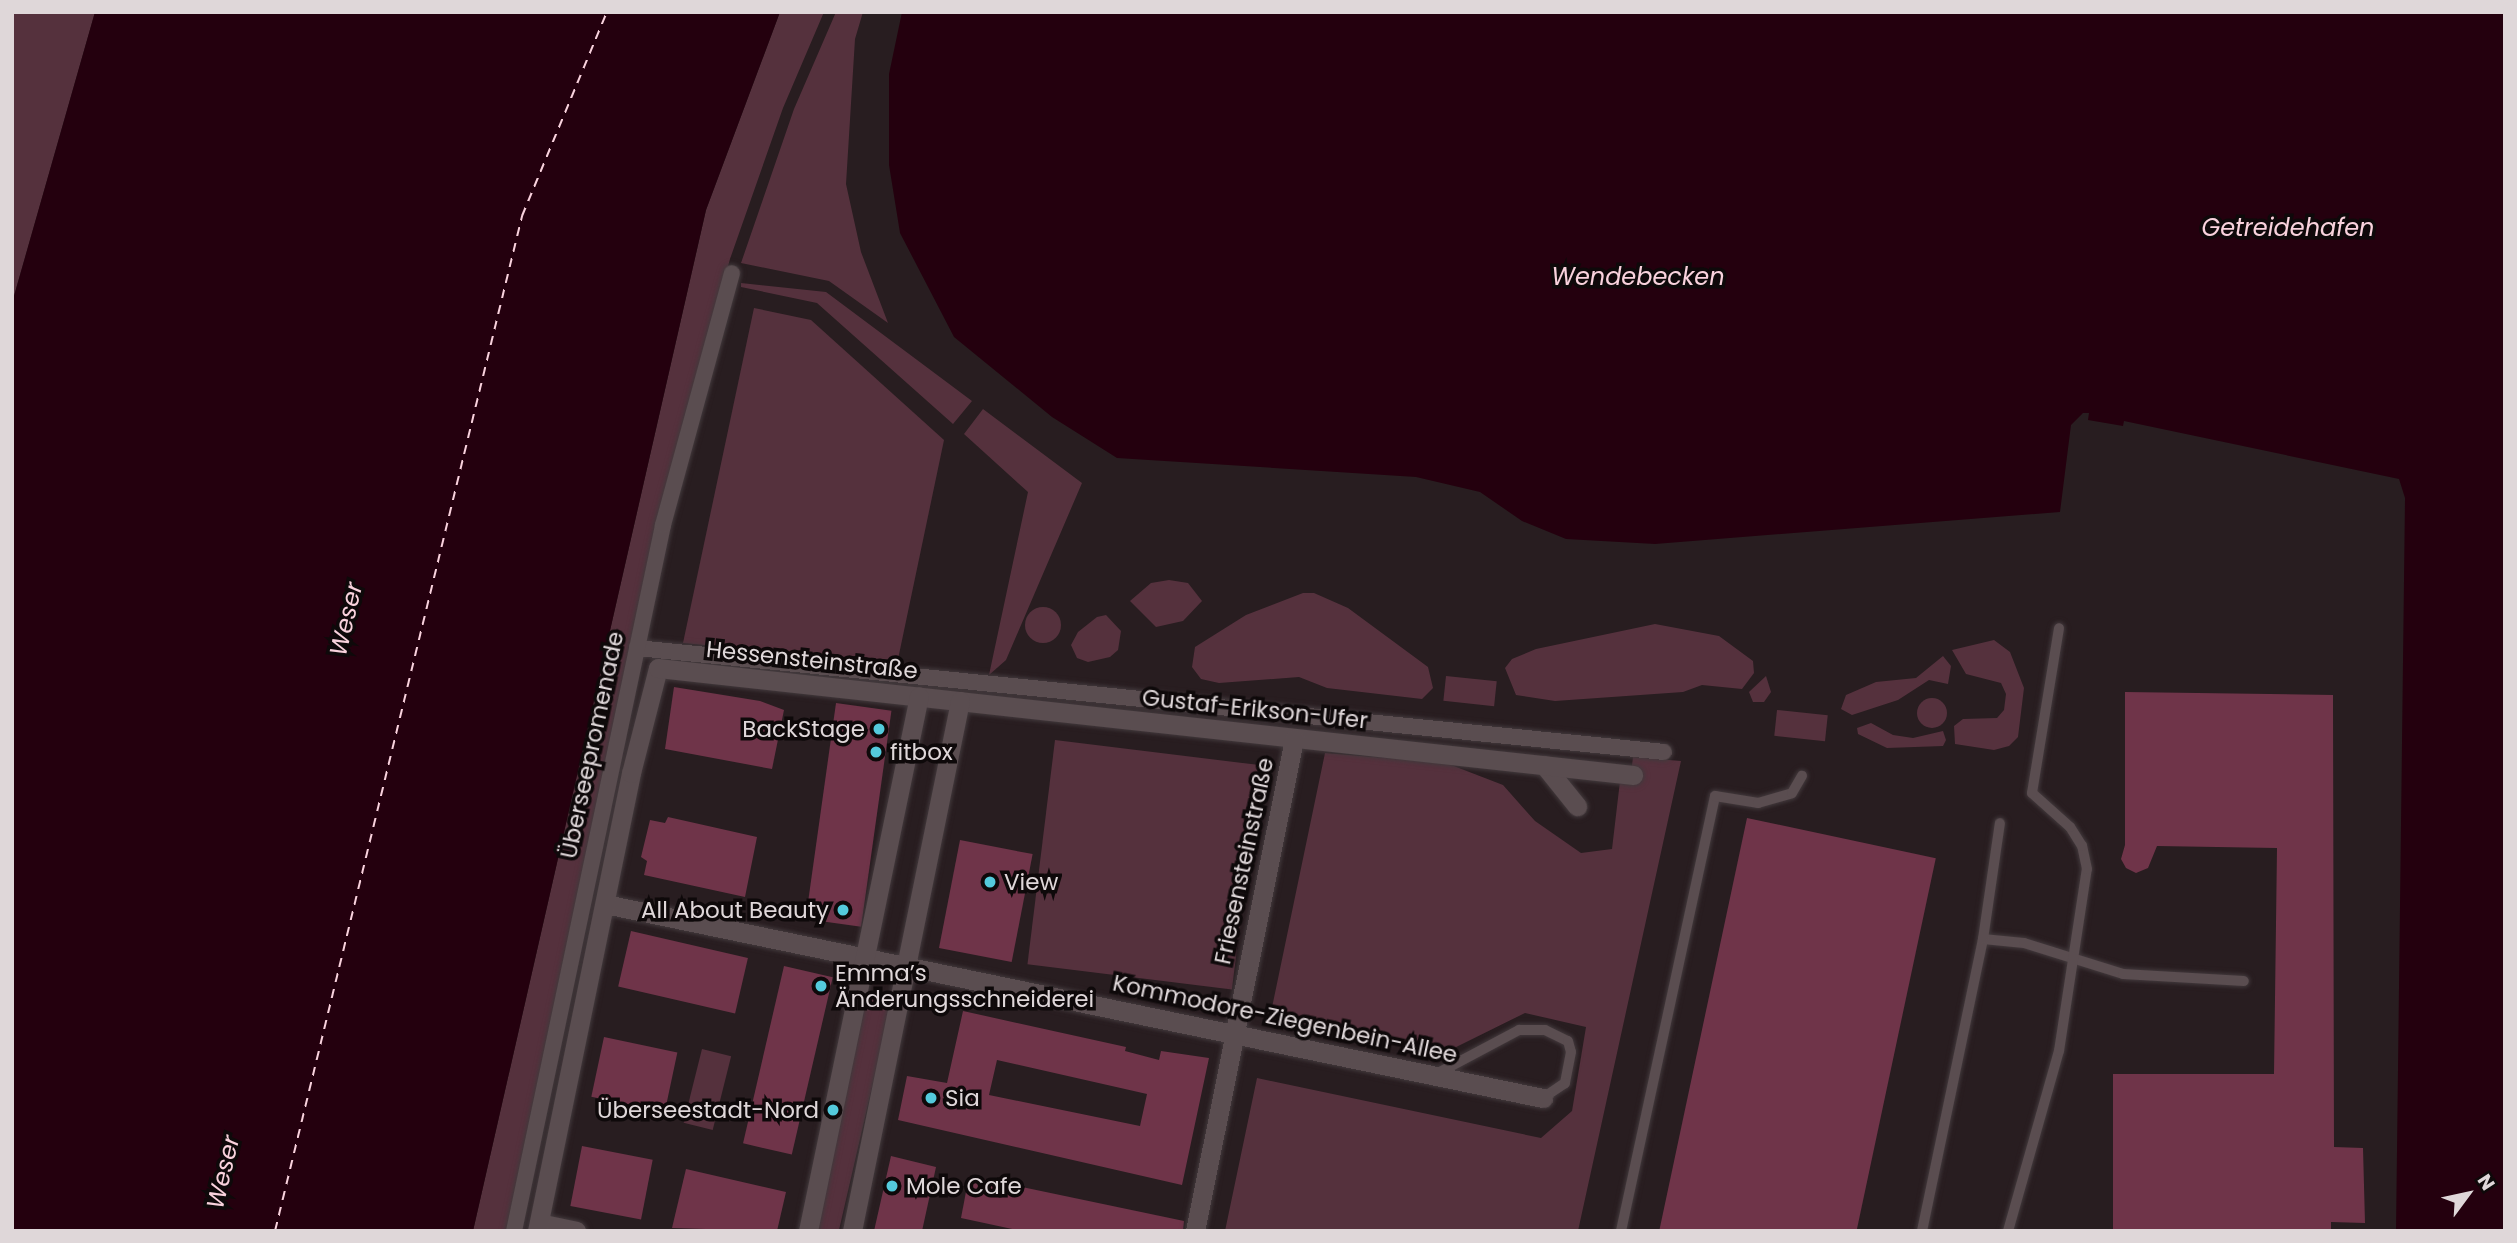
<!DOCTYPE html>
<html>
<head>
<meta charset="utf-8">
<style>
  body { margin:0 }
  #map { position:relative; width:2517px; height:1243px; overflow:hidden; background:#281d20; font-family:Poppins,sans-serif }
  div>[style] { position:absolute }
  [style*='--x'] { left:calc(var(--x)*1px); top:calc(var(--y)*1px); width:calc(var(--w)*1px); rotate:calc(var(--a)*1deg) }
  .green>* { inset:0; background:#55313d; transform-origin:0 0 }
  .round { border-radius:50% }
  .water>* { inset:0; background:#24000e }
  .ferry>* { height:2px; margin-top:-1px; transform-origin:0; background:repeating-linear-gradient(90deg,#f9d2dd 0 9px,transparent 0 16px) }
  .building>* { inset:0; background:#6f3449; transform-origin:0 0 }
  .roads { filter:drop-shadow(0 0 2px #42393c) drop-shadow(0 0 2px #42393c) }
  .service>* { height:10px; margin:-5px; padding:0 5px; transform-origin:5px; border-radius:5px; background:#5a4d50 }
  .pedestrian>* { height:16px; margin:-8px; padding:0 8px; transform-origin:8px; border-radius:8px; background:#5a4d50 }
  .minor>* { height:19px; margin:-9.5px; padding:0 9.5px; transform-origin:9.5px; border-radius:9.5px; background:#5a4d50 }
  .dots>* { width:19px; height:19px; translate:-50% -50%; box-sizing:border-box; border:4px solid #0e090a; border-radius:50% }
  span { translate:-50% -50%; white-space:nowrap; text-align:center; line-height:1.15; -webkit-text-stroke:7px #0e090a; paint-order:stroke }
  .street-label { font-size:23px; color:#dfd7d9 }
  .poi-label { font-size:23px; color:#dfd7d9 }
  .right { translate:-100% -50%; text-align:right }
  .left { translate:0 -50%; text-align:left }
  .water-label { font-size:24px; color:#f9d2dd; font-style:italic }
  .frame { position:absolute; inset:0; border:14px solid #dfd7d9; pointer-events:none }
  .north { position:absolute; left:2433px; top:1159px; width:70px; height:70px; -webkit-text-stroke:5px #0e090a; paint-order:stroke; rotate:57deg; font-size:19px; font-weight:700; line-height:28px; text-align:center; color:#dfd7d9 }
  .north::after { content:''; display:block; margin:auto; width:24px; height:32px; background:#dfd7d9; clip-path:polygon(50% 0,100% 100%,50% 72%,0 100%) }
</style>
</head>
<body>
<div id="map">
  <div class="green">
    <i style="clip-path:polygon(12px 12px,95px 12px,12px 303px)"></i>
    <i style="clip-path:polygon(780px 12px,824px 12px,783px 108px,730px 259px,656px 521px,506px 1231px,473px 1231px,706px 210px)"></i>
    <i style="clip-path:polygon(836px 12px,863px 12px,855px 39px,846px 184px,861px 252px,888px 323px,829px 281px,741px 263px,794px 109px)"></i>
    <i style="clip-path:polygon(741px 283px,826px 292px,972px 401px,953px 424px,817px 303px,741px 287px)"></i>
    <i style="clip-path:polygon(754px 308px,811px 320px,944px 440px,897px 664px,683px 643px)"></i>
    <i style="clip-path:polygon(983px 409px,1082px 483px,1006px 660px,989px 675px,1028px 492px,964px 434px)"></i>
    <i style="clip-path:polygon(1169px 580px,1188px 583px,1202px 601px,1183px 621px,1156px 627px,1130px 601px,1151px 583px)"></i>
    <i style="clip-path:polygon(1303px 593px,1314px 593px,1348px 608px,1428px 667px,1433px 688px,1422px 699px,1327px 688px,1299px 677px,1219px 683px,1201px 679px,1192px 667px,1195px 647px,1246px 615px)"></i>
    <i class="round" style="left:1025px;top:607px;width:36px;height:36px"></i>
    <i style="clip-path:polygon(1106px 615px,1121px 631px,1118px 650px,1110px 657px,1088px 662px,1077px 658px,1071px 645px,1078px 632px,1097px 617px)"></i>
    <i style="clip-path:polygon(1655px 624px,1719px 636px,1753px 661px,1754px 673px,1742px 689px,1702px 685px,1683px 692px,1555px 701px,1516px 695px,1505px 668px,1512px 659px,1536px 649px)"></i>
    <i style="clip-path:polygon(1994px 640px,2010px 652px,2024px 688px,2018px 737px,2009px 746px,1994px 750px,1955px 744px,1954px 726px,1963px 719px,1997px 718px,2004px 710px,2006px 694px,2001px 683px,1966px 674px,1952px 650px)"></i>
    <i style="clip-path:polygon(1943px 656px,1951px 666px,1948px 684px,1929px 680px,1898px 700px,1852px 715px,1841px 709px,1846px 695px,1876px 682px,1916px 678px)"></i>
    <i style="left:1446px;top:676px;width:51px;height:25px;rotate:6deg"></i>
    <i style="clip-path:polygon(1766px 676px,1771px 692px,1764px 702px,1753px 702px,1749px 692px)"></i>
    <i class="round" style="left:1917px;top:698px;width:30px;height:30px"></i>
    <i style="left:1777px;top:710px;width:51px;height:26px;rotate:6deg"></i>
    <i style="clip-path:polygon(1871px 723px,1893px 735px,1913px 738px,1943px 731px,1946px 740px,1943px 746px,1887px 748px,1858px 734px,1857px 728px)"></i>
    <i style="left:1055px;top:740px;width:206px;height:226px;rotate:7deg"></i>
    <i style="clip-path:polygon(1325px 753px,1446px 763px,1503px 785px,1535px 821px,1581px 853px,1612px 849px,1620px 781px,1630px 782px,1633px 757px,1681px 761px,1578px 1231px,1225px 1231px,1257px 1078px,1541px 1138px,1572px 1111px,1586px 1027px,1525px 1013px,1444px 1053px,1270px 1017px)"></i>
    <i style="left:865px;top:993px;width:28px;height:243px;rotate:13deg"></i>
    <i style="left:702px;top:1049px;width:30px;height:76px;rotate:14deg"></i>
  </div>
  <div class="water">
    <i style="clip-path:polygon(95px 12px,780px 12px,706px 210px,473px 1231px,12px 1231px,12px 303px)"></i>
    <i style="clip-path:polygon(902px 12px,2505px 12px,2505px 1231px,2396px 1231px,2405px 498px,2399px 479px,2124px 421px,2123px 426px,2088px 420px,2089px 413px,2083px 413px,2071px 425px,2060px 512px,1655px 544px,1566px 539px,1522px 521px,1480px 492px,1416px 477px,1117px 458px,1052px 417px,954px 337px,900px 233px,889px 165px,889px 74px)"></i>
  </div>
  <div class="ferry">
    <i style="--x:275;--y:1231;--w:1045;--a:-76.32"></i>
    <i style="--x:522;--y:216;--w:221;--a:-67.4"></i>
  </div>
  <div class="building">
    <i style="clip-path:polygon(674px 687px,760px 701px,784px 710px,772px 769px,665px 749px)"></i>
    <i style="clip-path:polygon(2125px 692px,2333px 695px,2334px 1147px,2363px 1148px,2365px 1223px,2331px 1222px,2331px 1231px,2113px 1231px,2113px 1074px,2274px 1074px,2277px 848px,2157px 846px,2148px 868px,2136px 873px,2126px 868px,2121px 859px,2125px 845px)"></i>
    <i style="left:836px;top:703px;width:56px;height:218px;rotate:8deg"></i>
    <i style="clip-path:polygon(668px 817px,757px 837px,745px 897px,644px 875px,647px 861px,641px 857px,650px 820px,665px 823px)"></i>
    <i style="left:1747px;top:818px;width:193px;height:422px;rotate:12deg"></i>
    <i style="left:960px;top:840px;width:74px;height:110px;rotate:11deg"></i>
    <i style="left:631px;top:931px;width:120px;height:57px;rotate:13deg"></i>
    <i style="left:784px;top:966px;width:50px;height:182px;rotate:13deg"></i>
    <i style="clip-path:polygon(evenodd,963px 1011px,1126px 1047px,1125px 1051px,1159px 1060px,1161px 1051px,1209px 1058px,1182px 1185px,898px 1120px,907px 1076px,947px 1083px,963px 1011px,997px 1060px,1147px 1094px,1140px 1126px,989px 1095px,997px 1060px)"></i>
    <i style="left:604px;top:1037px;width:75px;height:61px;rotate:12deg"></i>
    <i style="left:582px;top:1146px;width:72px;height:61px;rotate:11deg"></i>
    <i style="clip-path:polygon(891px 1156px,936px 1167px,922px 1231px,874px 1231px)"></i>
    <i style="clip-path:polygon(686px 1169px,786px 1192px,777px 1231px,672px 1228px)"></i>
    <i style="clip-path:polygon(969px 1176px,1184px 1221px,1183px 1231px,1022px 1231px,961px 1218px)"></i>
  </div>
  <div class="roads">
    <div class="service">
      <i style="--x:1983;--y:939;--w:41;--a:5.6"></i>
      <i style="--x:2024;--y:943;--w:104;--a:17.4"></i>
      <i style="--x:2123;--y:974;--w:121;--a:3.3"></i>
      <i style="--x:1438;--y:1073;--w:92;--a:-28"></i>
      <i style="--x:1519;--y:1030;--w:26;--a:0"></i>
      <i style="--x:1545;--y:1030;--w:25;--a:26"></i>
      <i style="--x:1568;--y:1041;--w:11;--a:75"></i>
      <i style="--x:1571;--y:1052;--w:32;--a:101"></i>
      <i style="--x:1565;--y:1083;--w:27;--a:146"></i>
      <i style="--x:1621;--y:1231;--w:445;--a:-77.8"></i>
      <i style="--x:1715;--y:796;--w:44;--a:9.2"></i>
      <i style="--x:1758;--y:803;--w:35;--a:-16"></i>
      <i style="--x:1792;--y:793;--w:20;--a:-60"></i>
      <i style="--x:1922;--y:1231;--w:298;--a:-78.2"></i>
      <i style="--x:1983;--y:939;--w:117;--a:-81.7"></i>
      <i style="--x:2008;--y:1231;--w:187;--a:-74.2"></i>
      <i style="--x:2059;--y:1051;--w:184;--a:-81.3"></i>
      <i style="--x:2087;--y:869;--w:24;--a:-102"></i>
      <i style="--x:2082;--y:846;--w:22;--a:-122"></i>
      <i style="--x:2070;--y:827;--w:51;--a:-138.2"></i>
      <i style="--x:2032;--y:793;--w:167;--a:-80.7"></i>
    </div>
    <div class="pedestrian">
      <i style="--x:637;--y:648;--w:1032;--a:5.78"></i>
      <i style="--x:514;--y:1231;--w:722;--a:-78.08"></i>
      <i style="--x:663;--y:525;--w:261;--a:-74.7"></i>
    </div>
    <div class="minor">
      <i style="--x:1544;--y:765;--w:53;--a:51.2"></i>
      <i style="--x:605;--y:904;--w:958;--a:11.69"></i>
      <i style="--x:539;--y:1223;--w:38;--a:12"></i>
      <i style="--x:537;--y:1231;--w:468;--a:-78.4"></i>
      <i style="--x:631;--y:773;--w:108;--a:-75.6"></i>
      <i style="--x:658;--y:668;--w:981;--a:6.26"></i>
      <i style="--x:808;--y:1231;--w:546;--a:-78.28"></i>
      <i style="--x:852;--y:1231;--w:541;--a:-78.48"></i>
      <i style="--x:1195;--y:1231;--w:502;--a:-78.62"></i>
    </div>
  </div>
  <div class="dots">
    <i style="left:879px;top:729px;background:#54cadc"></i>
    <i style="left:876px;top:752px;background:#54cadc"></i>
    <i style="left:990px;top:882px;background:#54cadc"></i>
    <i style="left:843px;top:910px;background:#54cadc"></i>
    <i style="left:821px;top:986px;background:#54cadc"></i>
    <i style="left:931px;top:1098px;background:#54cadc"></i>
    <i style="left:833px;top:1110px;background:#54cadc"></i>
    <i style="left:892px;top:1186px;background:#54cadc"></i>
  </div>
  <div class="street-label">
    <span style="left:812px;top:660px;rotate:6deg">Hessensteinstraße</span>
    <span style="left:1255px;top:709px;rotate:6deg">Gustaf-Erikson-Ufer</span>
    <span style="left:592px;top:745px;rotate:-78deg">Überseepromenade</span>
    <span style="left:1244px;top:861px;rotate:-78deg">Friesensteinstraße</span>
    <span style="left:1285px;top:1019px;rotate:12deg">Kommodore-Ziegenbein-Allee</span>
  </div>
  <div class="poi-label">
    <span class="right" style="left:865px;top:729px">BackStage</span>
    <span class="left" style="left:890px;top:752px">fitbox</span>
    <span class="left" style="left:1004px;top:882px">View</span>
    <span class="right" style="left:829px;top:910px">All About Beauty</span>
    <span class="left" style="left:835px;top:986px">Emma’s<br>Änderungsschneiderei</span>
    <span class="left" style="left:945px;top:1098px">Sia</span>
    <span class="right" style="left:819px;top:1110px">Überseestadt-Nord</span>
    <span class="left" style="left:906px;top:1186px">Mole Cafe</span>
  </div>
  <div class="water-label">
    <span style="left:2288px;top:228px">Getreidehafen</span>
    <span style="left:1638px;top:277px">Wendebecken</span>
    <span style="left:346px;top:619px;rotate:-77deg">Weser</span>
    <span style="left:223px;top:1172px;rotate:-77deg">Weser</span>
  </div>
  <div class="frame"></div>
  <div class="north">N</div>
</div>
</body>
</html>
